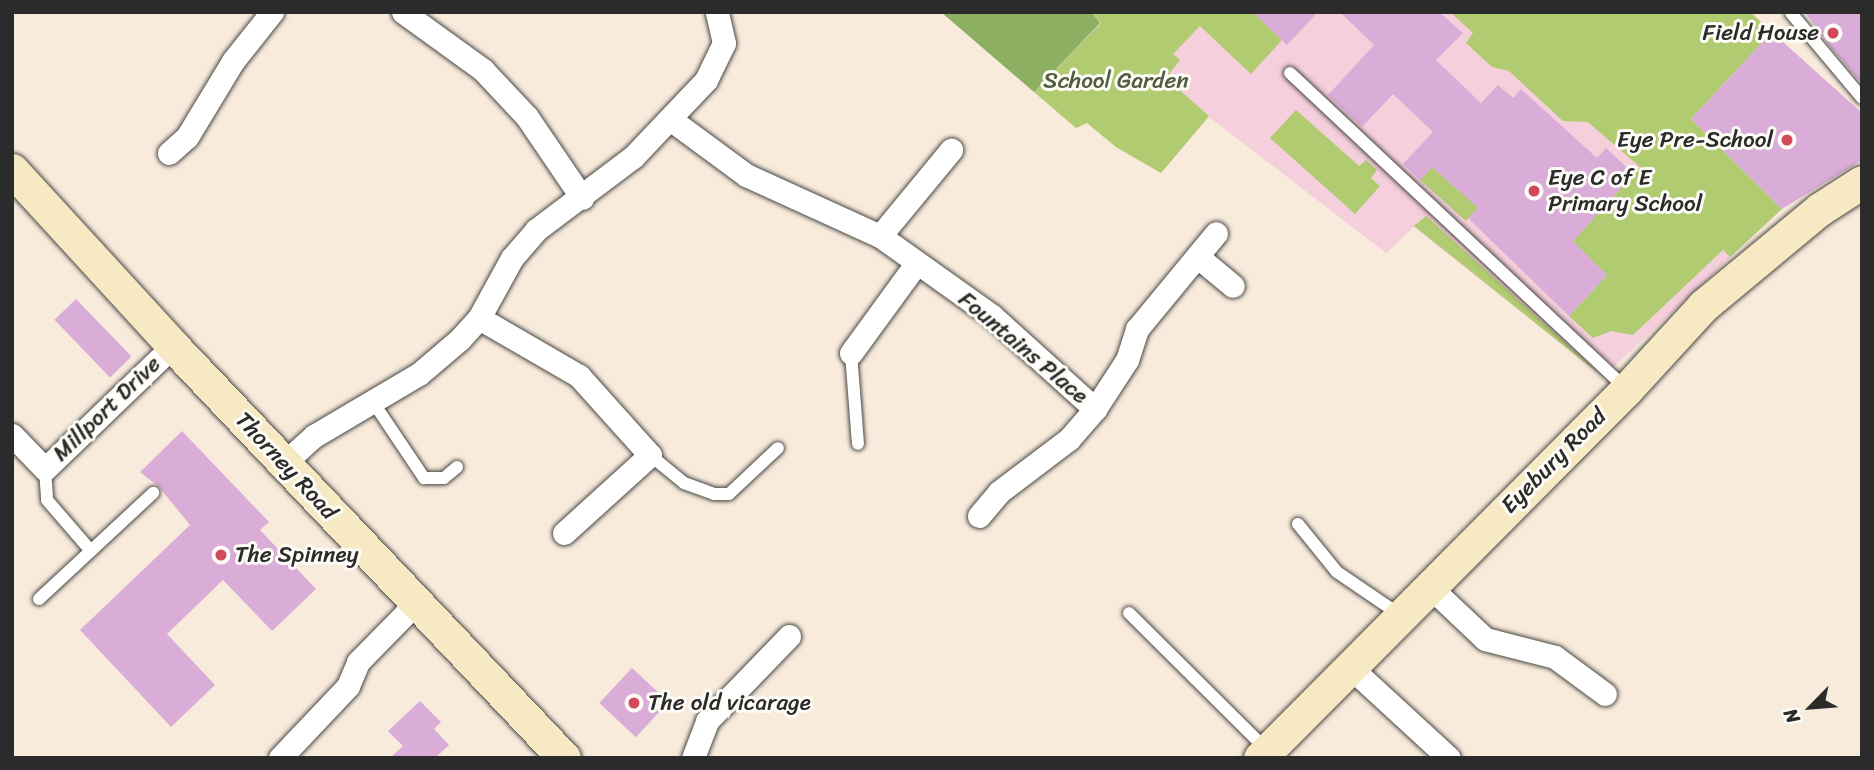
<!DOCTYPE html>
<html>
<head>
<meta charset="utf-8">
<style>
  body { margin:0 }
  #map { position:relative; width:1874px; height:770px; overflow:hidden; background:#f8ebdb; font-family:Sriracha,sans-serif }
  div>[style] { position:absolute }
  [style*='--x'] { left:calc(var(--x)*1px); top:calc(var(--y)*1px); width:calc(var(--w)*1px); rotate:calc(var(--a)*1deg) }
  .built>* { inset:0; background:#f5cfdb }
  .green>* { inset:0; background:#b1cb70 }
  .forest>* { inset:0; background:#8caf62 }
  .building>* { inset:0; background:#daadd9; transform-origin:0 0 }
  .roads { filter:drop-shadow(0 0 2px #4a4845) drop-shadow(0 0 2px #4a4845) }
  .lane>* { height:12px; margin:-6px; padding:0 6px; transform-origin:6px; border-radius:6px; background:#fff }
  .street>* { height:23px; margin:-11.5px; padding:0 11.5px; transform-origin:11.5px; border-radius:11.5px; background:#fff }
  .secondary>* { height:33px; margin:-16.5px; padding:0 16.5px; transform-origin:16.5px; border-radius:16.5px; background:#f7e9c3 }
  .dots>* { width:19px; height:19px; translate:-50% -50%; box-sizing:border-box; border:4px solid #fdfcf7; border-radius:50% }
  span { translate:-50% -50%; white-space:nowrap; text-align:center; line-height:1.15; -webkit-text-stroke:6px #fdfcf7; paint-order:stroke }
  .poi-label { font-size:23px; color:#2b2b2b }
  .right { translate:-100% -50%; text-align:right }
  .left { translate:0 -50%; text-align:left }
  .park-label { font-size:23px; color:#535b40 }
  .street-label { font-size:23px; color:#2b2b2b }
  .frame { position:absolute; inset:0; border:14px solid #2b2b2b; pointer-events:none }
  .north { position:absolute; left:1776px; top:672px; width:70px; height:70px; -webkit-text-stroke:5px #fdfcf7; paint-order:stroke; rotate:245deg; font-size:19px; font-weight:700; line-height:28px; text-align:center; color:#2b2b2b }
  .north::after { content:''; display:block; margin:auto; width:24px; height:32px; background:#2b2b2b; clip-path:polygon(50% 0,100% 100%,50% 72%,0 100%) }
</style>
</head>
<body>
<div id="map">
  <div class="built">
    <i style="clip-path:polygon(941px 12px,1751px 12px,1772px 32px,1691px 119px,1782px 209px,1603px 377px,1414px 227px,1386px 253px,1209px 117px,1161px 173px,1116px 147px,1087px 123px,1076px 128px)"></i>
  </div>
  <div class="green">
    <i style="clip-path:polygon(1091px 12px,1253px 12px,1282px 40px,1251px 74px,1200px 26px,1173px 54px,1180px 60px,1166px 78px,1209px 116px,1161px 173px,1116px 147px,1087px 123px,1076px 128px,1034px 92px,1101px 23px)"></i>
    <i style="clip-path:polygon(1450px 12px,1750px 12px,1772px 32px,1691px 119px,1782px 209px,1730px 257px,1723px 250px,1633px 335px,1611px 331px,1593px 338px,1569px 316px,1607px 275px,1529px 208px,1574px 239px,1640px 167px,1588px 122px,1563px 121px,1509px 71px,1492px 67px,1466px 43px,1473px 33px)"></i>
    <i style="clip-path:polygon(1296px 110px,1359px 166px,1366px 160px,1377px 170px,1371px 178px,1380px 186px,1355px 214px,1270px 138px)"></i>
    <i style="clip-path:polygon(1437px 162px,1500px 184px,1466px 221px,1420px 180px)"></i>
    <i style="clip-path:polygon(1426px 216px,1603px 377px,1414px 226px)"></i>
  </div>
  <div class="forest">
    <i style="clip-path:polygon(941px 12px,1091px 12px,1100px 23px,1034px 92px)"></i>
  </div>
  <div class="building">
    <i style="clip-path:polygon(1253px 12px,1318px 12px,1287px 45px)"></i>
    <i style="clip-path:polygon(1340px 12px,1439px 12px,1463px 33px,1436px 60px,1481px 103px,1498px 85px,1513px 98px,1521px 89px,1597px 158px,1606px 148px,1634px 174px,1573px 241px,1607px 275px,1569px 316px,1468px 218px,1478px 208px,1432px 167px,1420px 180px,1403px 164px,1433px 132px,1393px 94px,1362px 127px,1328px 95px,1374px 45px)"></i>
    <i style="clip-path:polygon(1805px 12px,1862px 12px,1862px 84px,1828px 44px)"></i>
    <i style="clip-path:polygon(1772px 32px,1862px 113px,1862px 160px,1782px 209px,1691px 119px)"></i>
    <i style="left:76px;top:299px;width:80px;height:30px;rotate:46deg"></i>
    <i style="clip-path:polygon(182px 431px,269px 522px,260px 530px,316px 589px,272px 631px,223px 580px,167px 634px,215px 685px,171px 727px,80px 630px,190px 525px,159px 487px,140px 472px)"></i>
    <i style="left:632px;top:668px;width:50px;height:48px;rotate:43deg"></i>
    <i style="clip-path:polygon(420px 701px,441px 722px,434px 729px,449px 745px,435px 758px,390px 758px,403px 746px,388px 731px)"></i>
  </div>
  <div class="roads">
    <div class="lane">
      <i style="--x:1791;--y:13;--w:111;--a:50.1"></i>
      <i style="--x:1290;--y:73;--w:461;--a:43.2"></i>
      <i style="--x:851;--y:353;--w:91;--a:85.6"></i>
      <i style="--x:373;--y:402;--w:92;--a:56.1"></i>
      <i style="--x:424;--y:478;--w:20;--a:0"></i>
      <i style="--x:444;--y:478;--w:17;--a:-40"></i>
      <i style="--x:650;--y:455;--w:44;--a:39.5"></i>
      <i style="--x:684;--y:483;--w:32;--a:20"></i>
      <i style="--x:714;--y:494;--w:15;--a:0"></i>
      <i style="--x:729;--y:494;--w:67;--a:-43.2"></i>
      <i style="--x:45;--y:469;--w:31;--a:86"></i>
      <i style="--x:47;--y:500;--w:67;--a:49.2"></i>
      <i style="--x:1298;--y:524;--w:62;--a:50.9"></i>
      <i style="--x:1337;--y:572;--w:76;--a:34.3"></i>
      <i style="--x:39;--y:599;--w:156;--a:-42.9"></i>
      <i style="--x:1129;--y:613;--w:194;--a:44.8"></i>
    </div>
    <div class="street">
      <i style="--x:403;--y:12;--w:99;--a:35.9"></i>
      <i style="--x:483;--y:70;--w:64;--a:46.9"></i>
      <i style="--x:527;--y:117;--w:98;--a:55.8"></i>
      <i style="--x:670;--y:119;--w:94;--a:36.4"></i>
      <i style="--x:746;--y:175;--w:147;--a:24.5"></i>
      <i style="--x:880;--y:236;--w:138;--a:35.5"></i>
      <i style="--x:992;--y:316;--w:139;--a:42.1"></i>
      <i style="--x:169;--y:153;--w:24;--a:-42"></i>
      <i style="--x:187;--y:137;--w:89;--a:-58.8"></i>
      <i style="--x:233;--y:61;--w:63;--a:-51.5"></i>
      <i style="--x:880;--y:236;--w:112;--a:-50.5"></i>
      <i style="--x:1198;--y:257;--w:45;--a:39.6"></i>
      <i style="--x:479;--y:318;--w:116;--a:30.1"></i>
      <i style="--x:579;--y:376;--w:106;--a:48.1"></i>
      <i style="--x:650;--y:455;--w:116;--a:137.8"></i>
      <i style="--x:851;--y:353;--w:110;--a:-53.9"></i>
      <i style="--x:12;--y:435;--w:47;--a:45.9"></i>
      <i style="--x:45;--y:469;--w:178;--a:-43.9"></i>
      <i style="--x:283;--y:464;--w:42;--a:-42.1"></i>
      <i style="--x:314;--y:436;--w:122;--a:-30.6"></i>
      <i style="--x:419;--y:374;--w:54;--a:-40.5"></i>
      <i style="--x:460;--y:339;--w:28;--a:-48"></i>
      <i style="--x:479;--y:318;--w:68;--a:-61.2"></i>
      <i style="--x:512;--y:258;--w:37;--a:-49"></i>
      <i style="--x:536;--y:230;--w:121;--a:-37"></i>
      <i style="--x:633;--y:157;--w:106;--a:-46.5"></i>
      <i style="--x:706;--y:80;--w:41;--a:-64.1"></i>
      <i style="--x:724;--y:43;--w:32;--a:-103"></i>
      <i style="--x:979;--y:516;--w:31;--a:-50"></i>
      <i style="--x:999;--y:492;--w:88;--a:-37.1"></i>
      <i style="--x:1069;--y:439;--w:40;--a:-49"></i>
      <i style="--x:1095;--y:409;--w:59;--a:-56.9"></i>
      <i style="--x:1127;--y:360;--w:33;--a:-72"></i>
      <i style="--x:1137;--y:329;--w:124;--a:-50.5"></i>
      <i style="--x:1429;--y:586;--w:77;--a:43.4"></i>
      <i style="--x:1485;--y:639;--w:72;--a:14.4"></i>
      <i style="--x:1555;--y:657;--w:62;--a:36.5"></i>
      <i style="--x:1350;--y:667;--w:134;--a:42.6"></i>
      <i style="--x:280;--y:758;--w:99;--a:-46.6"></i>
      <i style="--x:348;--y:686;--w:26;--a:-67"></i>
      <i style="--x:358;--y:662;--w:83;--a:-45.5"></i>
      <i style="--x:693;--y:758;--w:40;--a:-69"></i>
      <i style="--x:707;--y:721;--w:118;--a:-46"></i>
    </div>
    <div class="secondary">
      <i style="--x:12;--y:170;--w:239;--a:47.5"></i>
      <i style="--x:173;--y:346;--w:568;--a:46.5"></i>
      <i style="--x:1260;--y:758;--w:520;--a:-45.16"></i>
      <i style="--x:1627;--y:389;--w:113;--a:-47.5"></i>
      <i style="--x:1703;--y:306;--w:152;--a:-39.7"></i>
      <i style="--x:1820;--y:209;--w:50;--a:-32.7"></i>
    </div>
  </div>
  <div class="dots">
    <i style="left:1833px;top:33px;background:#d1495b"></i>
    <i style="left:1787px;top:140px;background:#d1495b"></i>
    <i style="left:1534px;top:191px;background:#d1495b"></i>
    <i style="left:221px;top:555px;background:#d1495b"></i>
    <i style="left:634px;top:703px;background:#d1495b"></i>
  </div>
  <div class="poi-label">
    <span class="right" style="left:1819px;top:33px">Field House</span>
    <span class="right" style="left:1773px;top:140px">Eye Pre-School</span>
    <span class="left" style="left:1548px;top:191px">Eye C of E<br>Primary School</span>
    <span class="left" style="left:235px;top:555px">The Spinney</span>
    <span class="left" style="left:648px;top:703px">The old vicarage</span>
  </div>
  <div class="park-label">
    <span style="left:1116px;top:81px">School Garden</span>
  </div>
  <div class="street-label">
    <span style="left:1023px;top:348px;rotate:40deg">Fountains Place</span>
    <span style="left:107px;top:409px;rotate:-44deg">Millport Drive</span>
    <span style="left:1554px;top:461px;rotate:-45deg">Eyebury Road</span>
    <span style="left:286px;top:466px;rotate:47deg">Thorney Road</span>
  </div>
  <div class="frame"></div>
  <div class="north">N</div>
</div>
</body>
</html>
